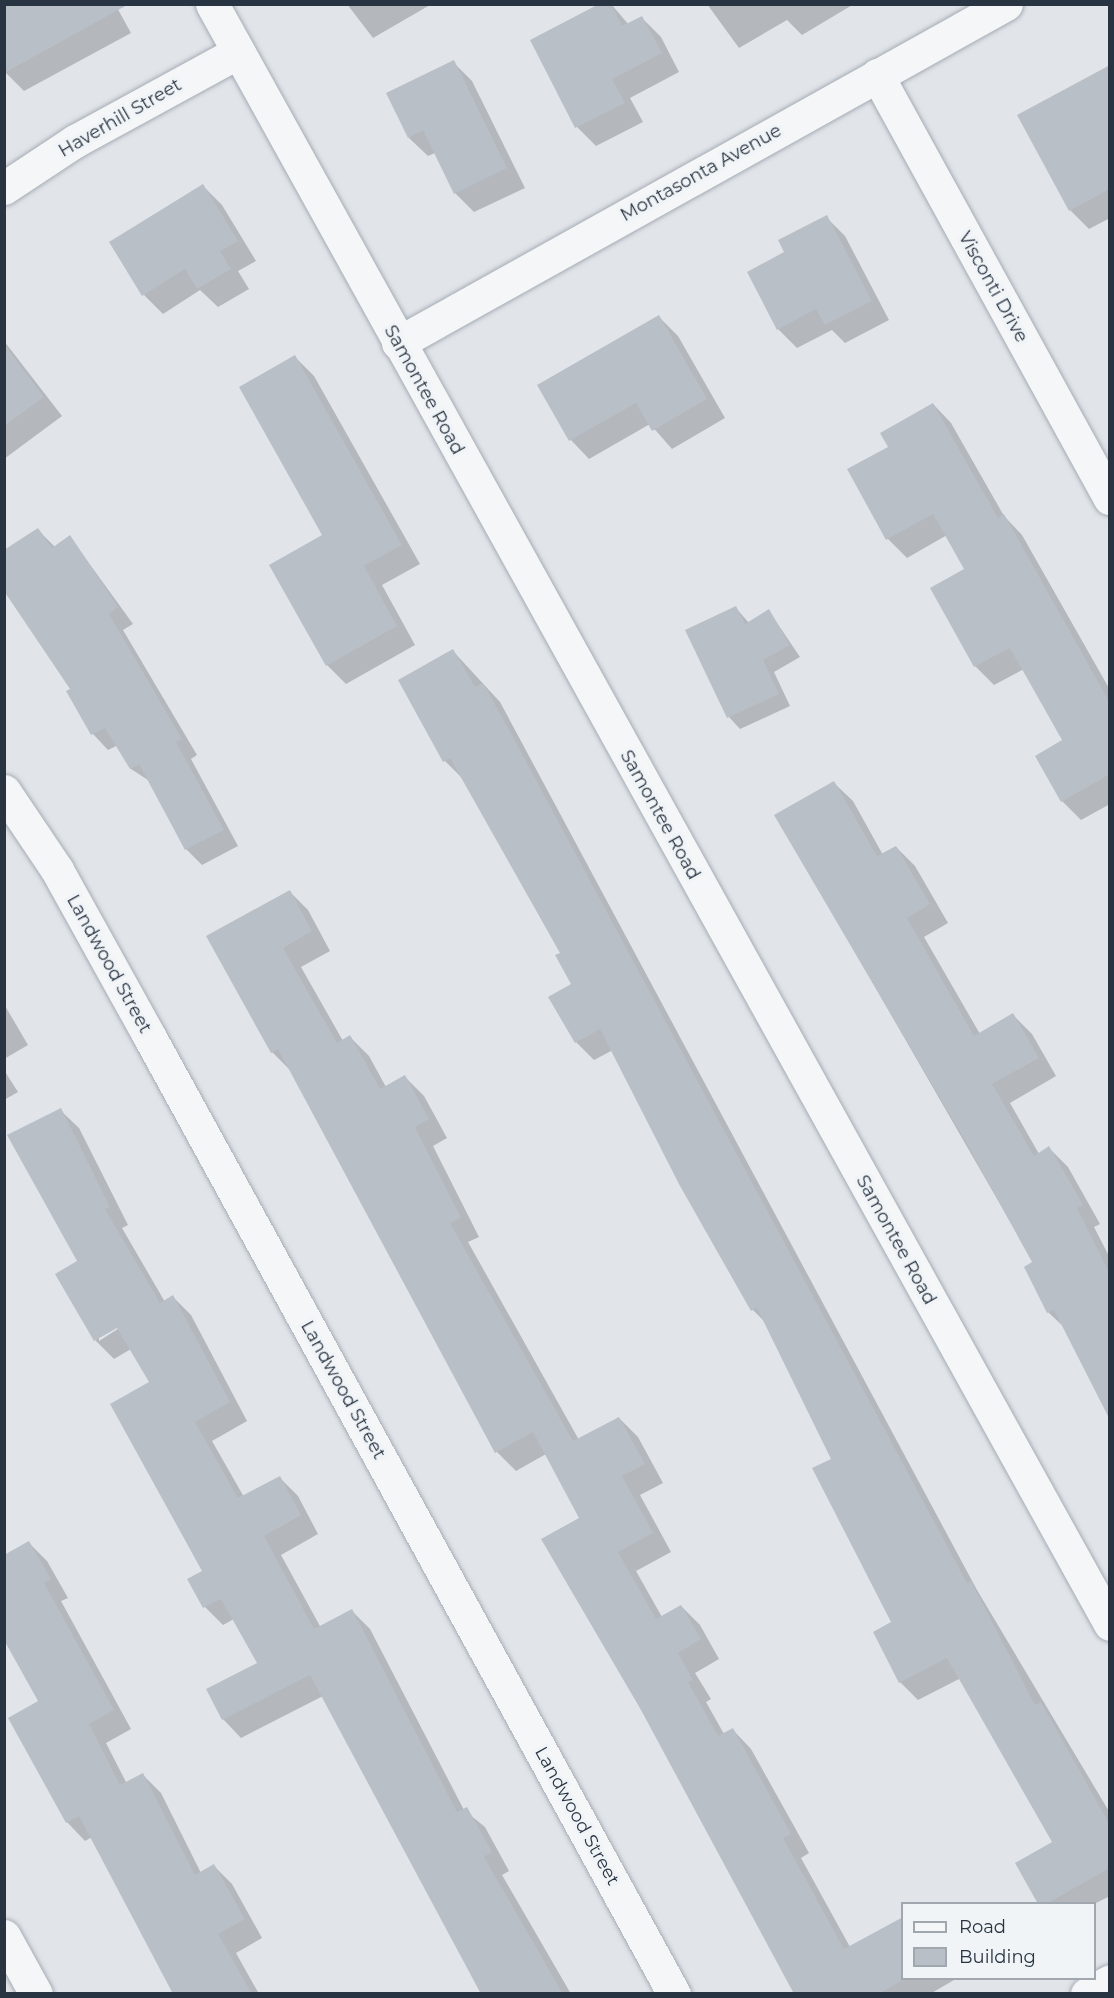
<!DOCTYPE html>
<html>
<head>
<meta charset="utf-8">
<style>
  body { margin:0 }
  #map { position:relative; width:1114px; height:1998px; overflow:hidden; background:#e1e5ea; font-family:Montserrat,sans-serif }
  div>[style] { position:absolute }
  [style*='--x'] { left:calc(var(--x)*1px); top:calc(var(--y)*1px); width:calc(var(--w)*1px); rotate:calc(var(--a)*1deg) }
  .shadow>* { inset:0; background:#0003 }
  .building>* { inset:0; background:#b8bfc7 }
  .roads { filter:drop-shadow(0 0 2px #a6acb4) drop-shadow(0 0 2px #a6acb4) }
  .minor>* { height:33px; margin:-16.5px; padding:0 16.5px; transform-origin:16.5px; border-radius:16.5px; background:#f4f6f8 }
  span { translate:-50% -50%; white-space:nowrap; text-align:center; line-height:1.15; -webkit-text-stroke:6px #f0f4f7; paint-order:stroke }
  .street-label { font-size:18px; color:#293442 }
  .frame { position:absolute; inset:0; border:6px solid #293442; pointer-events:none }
  .legend { position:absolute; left:901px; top:1902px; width:195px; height:78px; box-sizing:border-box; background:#f0f4f7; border:2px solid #a0a7af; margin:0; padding:8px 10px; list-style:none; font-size:18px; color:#293442 }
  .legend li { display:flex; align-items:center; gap:12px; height:30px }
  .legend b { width:30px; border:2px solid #a0a7af }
</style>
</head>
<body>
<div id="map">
  <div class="shadow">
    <i style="clip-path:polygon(115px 4px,131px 33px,24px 91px,5px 72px)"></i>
    <i style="clip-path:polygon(347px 4px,430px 4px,430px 5px,373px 38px)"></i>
    <i style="clip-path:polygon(611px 4px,629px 25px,642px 18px,661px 37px,679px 72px,630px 98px,643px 122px,596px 146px,577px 127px,532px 41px)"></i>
    <i style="clip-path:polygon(707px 4px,854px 4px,802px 35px,787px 20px,739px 48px)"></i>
    <i style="clip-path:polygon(453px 62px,472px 81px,525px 188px,474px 212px,455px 193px,435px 153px,428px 156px,409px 138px)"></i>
    <i style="clip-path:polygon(1110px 72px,1110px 218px,1089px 229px,1070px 210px)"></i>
    <i style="clip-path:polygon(203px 186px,222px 205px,256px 261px,238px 271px,249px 289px,218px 307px,200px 290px,163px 314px,144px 295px)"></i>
    <i style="clip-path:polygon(826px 217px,845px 236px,889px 320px,845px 343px,832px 330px,797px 348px,778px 329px,786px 253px)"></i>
    <i style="clip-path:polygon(659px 317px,678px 336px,725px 418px,672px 449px,650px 424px,589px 459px,571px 440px,539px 386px)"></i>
    <i style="clip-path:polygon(4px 341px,62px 416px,4px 459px)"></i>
    <i style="clip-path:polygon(295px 357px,314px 376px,420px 564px,382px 585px,415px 645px,346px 684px,327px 665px,324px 535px)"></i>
    <i style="clip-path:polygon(933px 404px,951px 423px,1004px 516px,1022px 535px,1110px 690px,1110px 804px,1081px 820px,1062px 801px,1064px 741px,1024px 669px,994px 685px,975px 666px,932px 589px,966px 570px,947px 535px,907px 558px,888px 539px,890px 447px)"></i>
    <i style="clip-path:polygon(38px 530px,55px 547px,70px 537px,133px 624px,123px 630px,197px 755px,191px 759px,238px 846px,202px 865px,186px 849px,151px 782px,131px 769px,118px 745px,108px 750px,93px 734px,68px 692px,72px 689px)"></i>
    <i style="clip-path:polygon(736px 608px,749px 623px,769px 611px,800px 657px,774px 672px,790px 706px,740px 729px,729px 717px)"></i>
    <i style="clip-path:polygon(453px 651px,500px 702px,977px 1590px,1110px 1813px,1110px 1896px,1094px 1904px,1039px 1904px,1054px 1843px,961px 1678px,918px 1700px,900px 1682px,893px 1623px,833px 1459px,766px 1323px,753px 1310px,613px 1050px,594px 1060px,576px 1042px,573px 984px,562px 953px,463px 779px,445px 761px)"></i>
    <i style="clip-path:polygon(834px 783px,853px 801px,883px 855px,896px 847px,915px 866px,948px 923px,924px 937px,980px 1034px,1013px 1015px,1032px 1034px,1056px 1076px,1010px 1103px,1039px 1154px,1049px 1148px,1068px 1167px,1100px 1224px,1094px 1227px,1110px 1258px,1110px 1409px,1067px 1330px,1048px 1312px,1034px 1263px,776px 815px)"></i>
    <i style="clip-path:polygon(289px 891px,308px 910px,330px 951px,301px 967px,343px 1041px,350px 1037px,369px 1056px,386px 1087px,405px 1077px,424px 1096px,447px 1138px,433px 1146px,479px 1237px,468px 1242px,579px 1440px,619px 1418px,638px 1437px,663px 1483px,640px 1495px,671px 1552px,636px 1571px,662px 1617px,681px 1606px,700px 1625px,719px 1659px,695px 1673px,711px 1699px,706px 1702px,724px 1734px,733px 1730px,751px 1749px,809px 1853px,801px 1858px,850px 1947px,902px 1978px,954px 1980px,930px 1994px,796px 1994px,581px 1518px,546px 1454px,516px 1471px,497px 1452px,292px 1072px,272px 1052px,208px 937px)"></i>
    <i style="clip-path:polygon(4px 1004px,28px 1045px,4px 1059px)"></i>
    <i style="clip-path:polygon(4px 1070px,18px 1092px,4px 1100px)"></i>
    <i style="clip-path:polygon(evenodd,60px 1110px,79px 1128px,128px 1225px,122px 1228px,165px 1302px,173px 1297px,191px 1315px,247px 1421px,212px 1441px,244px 1497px,280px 1478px,298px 1496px,318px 1534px,281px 1555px,321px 1628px,352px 1611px,370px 1629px,464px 1810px,485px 1827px,509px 1871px,502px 1875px,571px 1994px,483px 1994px,323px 1696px,241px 1738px,223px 1719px,259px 1664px,234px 1619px,223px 1625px,205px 1607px,204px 1572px,151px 1383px,131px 1349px,114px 1359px,96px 1341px,57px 1274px,79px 1261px,60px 1110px,123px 1323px,124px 1325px,99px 1341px,99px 1337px,123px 1323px)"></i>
    <i style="clip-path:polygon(29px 1543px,47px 1561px,68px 1598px,61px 1601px,131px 1729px,106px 1743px,127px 1784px,143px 1775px,161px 1793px,201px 1873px,214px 1866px,232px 1884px,262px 1938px,236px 1953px,259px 1994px,176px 1994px,92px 1837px,85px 1841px,67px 1822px,40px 1702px)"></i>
  </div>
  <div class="building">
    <i style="clip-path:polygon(4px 4px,129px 4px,4px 73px)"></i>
    <i style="clip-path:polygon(599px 4px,611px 4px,622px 26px,642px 16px,662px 53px,612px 79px,625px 103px,575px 128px,530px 40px)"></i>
    <i style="clip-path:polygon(454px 60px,507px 168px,454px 194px,423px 130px,408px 138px,386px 93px)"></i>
    <i style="clip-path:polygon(1110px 65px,1110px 189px,1069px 211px,1017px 115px)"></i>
    <i style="clip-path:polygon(203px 184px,238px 241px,220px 251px,231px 269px,197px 289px,185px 269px,142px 296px,109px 242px)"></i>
    <i style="clip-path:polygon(827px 215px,872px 301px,825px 325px,816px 309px,777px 330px,747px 272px,784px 252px,778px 240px)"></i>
    <i style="clip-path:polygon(659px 315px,707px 399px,652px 431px,636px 403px,569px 441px,537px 385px)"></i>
    <i style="clip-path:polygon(4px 344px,44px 397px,4px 426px)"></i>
    <i style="clip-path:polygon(295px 355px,402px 545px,364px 566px,397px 626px,326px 666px,269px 565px,322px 535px,239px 387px)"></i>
    <i style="clip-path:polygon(933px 403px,998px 518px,1004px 514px,1110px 703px,1110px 774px,1061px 802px,1035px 756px,1062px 740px,1010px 648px,974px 667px,930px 588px,964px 569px,933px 514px,886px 540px,847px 469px,888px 447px,880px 433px)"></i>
    <i style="clip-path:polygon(38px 528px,52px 548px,70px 535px,118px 607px,109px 614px,182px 739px,176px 742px,224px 830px,185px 850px,139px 764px,130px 769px,105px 728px,91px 735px,66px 691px,70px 689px,4px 591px,4px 550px)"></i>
    <i style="clip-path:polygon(736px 606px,745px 624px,769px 609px,790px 645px,763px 660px,779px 694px,727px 718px,685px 630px)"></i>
    <i style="clip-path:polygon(453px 649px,475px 687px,483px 683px,507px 726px,967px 1583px,971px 1581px,1035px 1705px,1041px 1702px,1110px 1825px,1110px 1868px,1046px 1904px,1038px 1904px,1015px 1863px,1052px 1842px,947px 1658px,899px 1683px,873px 1632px,891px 1622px,812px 1468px,831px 1459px,757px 1308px,751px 1311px,680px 1186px,600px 1029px,575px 1043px,548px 997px,571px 984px,555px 955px,560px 953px,450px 758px,443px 762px,398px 680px)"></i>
    <i style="clip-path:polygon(834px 781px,877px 856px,896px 846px,930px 904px,907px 918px,974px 1036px,1013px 1013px,1039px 1058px,992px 1084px,1034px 1156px,1049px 1146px,1083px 1205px,1077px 1208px,1110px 1274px,1110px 1420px,1054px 1310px,1047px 1313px,1024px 1267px,1032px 1262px,967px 1144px,774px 815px)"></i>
    <i style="clip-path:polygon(290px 890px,312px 931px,283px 948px,337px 1043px,350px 1035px,380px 1089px,405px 1075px,429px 1119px,415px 1127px,461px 1218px,450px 1223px,573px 1441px,619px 1417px,645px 1464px,622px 1476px,653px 1533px,618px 1552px,656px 1619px,681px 1605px,701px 1639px,678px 1653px,693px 1680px,688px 1682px,718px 1736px,733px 1728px,791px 1834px,783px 1838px,844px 1949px,903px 1917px,903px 1980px,878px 1994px,794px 1994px,641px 1710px,541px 1539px,579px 1518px,533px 1432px,495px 1453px,278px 1049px,271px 1053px,206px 936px)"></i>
    <i style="clip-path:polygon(61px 1108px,110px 1207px,105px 1209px,160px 1303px,173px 1295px,230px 1402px,195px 1422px,238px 1498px,280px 1476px,301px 1515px,264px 1536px,314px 1629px,352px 1609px,457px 1812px,467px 1807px,492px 1852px,484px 1857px,563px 1994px,481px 1994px,310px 1675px,222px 1720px,206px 1689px,257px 1663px,221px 1599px,203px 1608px,187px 1579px,202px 1571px,110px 1404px,149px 1382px,117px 1328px,94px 1341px,55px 1274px,77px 1261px,7px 1135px)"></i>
    <i style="clip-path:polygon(29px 1541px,51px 1579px,44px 1583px,114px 1710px,89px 1724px,120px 1785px,143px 1773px,195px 1875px,214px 1864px,245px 1919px,218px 1934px,252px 1994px,173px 1994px,79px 1816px,66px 1823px,8px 1718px,38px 1701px,4px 1640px,4px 1555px)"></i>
  </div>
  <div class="roads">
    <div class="minor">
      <i style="--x:212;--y:4;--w:1852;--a:61"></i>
      <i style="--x:877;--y:75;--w:483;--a:61.2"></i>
      <i style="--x:4;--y:188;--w:85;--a:-33.5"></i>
      <i style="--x:75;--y:141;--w:186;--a:-28.6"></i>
      <i style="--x:398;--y:343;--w:696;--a:-29.14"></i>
      <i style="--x:4;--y:791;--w:95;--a:56.1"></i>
      <i style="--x:57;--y:870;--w:188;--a:61"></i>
      <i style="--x:148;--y:1034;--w:1095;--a:61.28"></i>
      <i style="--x:4;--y:1936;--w:66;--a:61.1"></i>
      <i style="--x:1087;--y:1994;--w:26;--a:-29"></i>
    </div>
  </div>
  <div class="street-label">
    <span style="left:120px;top:118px;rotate:-30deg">Haverhill Street</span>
    <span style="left:701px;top:173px;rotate:-29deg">Montasonta Avenue</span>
    <span style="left:993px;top:287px;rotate:61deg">Visconti Drive</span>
    <span style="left:424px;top:390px;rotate:61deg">Samontee Road</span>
    <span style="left:660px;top:815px;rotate:61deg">Samontee Road</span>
    <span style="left:109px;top:964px;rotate:61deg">Landwood Street</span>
    <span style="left:896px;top:1240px;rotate:61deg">Samontee Road</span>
    <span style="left:343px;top:1390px;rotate:61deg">Landwood Street</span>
    <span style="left:577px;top:1816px;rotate:61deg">Landwood Street</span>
  </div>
  <div class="frame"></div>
  <ul class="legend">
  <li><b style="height:8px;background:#f4f6f8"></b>Road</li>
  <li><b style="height:16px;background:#b8bfc7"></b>Building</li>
  </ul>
</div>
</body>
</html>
